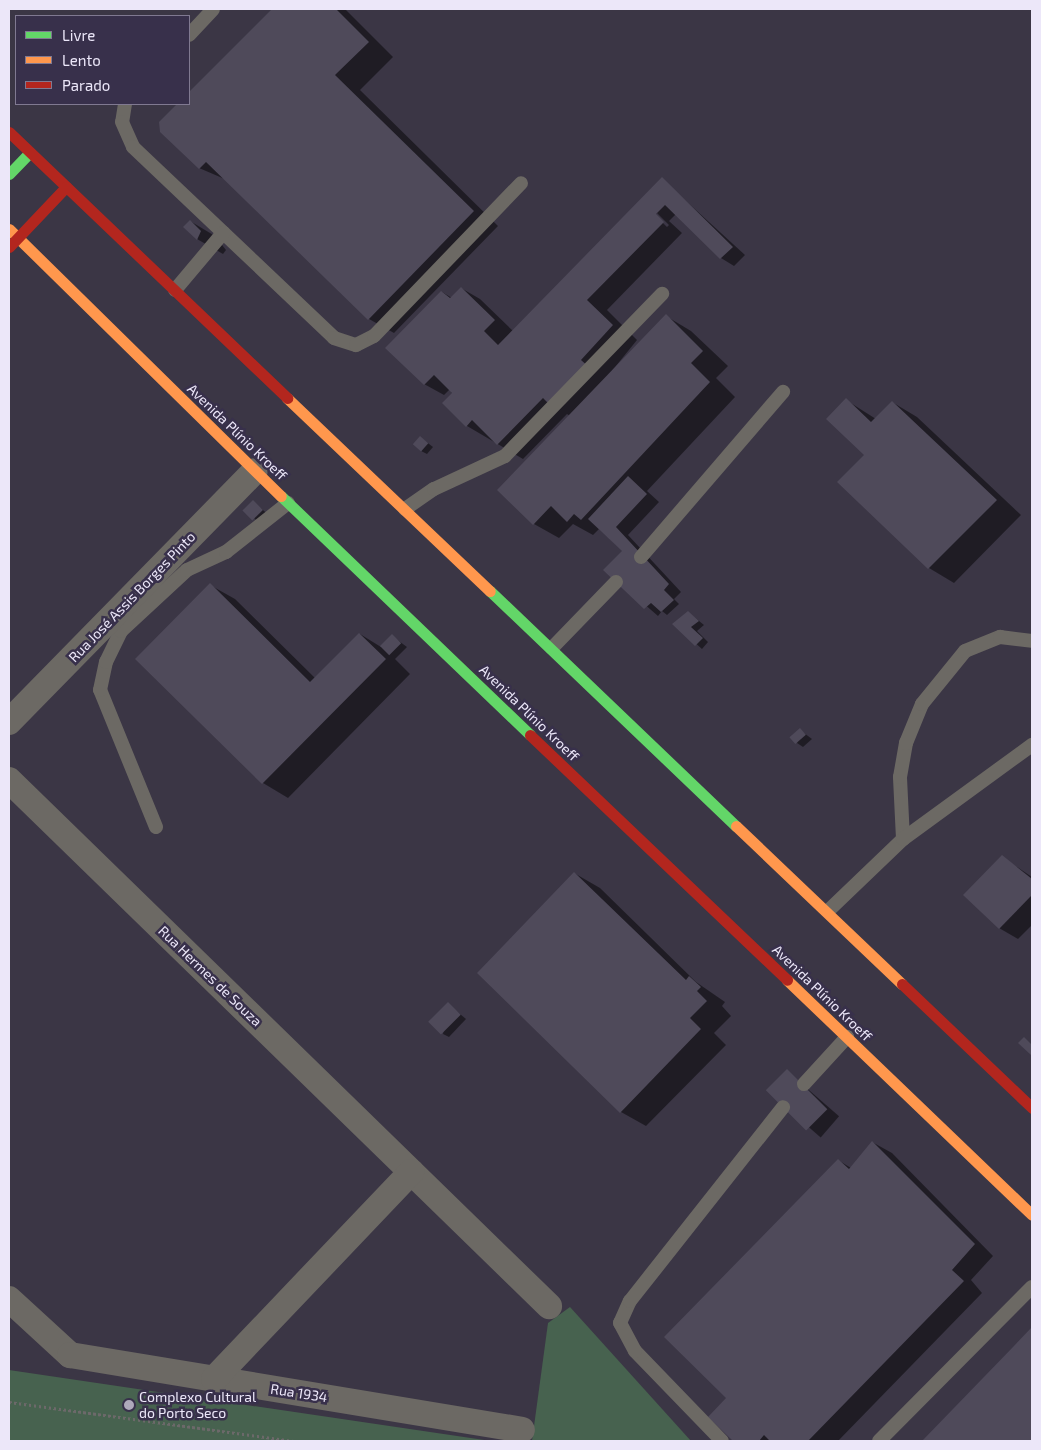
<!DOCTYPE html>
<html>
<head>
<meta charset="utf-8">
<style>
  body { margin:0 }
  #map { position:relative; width:1041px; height:1450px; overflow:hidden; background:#3b3645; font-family:"Exo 2",sans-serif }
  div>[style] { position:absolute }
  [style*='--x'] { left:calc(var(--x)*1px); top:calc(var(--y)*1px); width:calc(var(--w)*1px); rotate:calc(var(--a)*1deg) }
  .green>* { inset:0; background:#47624f }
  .shadow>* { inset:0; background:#0007; transform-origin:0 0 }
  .building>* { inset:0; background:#4f4a5a; transform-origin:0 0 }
  .path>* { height:3px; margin-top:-1.5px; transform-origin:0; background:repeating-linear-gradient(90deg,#6c696a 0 2.5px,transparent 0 5px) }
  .lane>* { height:14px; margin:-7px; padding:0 7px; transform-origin:7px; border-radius:7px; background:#6c6964 }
  .street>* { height:26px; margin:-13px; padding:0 13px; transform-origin:13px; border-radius:13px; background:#6c6964 }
  .fast>* { height:11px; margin:-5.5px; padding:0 5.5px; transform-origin:5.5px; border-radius:5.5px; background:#63d668 }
  .slow>* { height:11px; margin:-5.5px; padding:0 5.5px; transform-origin:5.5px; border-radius:5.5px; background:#ff974d }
  .jam>* { height:11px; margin:-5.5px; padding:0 5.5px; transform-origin:5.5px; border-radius:5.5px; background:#b3261e }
  .dots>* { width:14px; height:14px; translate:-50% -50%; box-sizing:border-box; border:2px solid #38304b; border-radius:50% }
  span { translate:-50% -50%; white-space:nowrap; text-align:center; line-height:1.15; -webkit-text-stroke:5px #38304b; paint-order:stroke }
  .street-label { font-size:14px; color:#ece7f9 }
  .poi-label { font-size:14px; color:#ece7f9 }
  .left { translate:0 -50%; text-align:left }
  .frame { position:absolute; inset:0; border:10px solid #ece7f9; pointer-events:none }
  .legend { position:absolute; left:15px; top:15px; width:175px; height:90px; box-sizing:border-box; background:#38304b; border:1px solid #807991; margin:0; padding:6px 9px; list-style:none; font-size:15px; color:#ece7f9 }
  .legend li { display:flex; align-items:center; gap:10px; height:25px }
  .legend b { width:25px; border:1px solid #807991 }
</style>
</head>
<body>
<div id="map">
  <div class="green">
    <i style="clip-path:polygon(570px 1307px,691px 1441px,532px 1441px,548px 1323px)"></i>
    <i style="clip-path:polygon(9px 1370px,491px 1441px,9px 1441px)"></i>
  </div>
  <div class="shadow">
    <i style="clip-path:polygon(273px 9px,345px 9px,393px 57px,360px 90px,498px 226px,394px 333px,369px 319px,227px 180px,199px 168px,160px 122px,179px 104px,189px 104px,189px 94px)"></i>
    <i style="clip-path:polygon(evenodd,662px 179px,745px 255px,734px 266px,721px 258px,676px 214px,669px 221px,682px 233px,607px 310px,637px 340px,607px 377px,666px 316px,691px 331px,728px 366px,716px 378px,735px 397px,647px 491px,659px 502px,628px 535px,681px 592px,674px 599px,679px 604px,667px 615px,662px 611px,658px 616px,605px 570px,623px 551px,599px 529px,593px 535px,573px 524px,559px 538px,534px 524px,570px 416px,567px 414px,523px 459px,467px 426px,450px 389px,444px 395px,424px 384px,442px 292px,452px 298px,461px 288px,480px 299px,513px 331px,662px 179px,657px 213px,669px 225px,667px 227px,655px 215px,657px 213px)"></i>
    <i style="clip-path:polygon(190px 221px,215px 236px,226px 250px,223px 254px,197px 239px,185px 227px)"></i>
    <i style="clip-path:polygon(846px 400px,876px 419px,892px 402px,917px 417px,1021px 515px,954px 583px,929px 568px,865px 454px)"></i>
    <i style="clip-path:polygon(420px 437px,433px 447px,427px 454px,421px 451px)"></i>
    <i style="left:253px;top:502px;width:19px;height:12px;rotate:39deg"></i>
    <i style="clip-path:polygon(210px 585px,235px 599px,316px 679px,360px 634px,381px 647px,392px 636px,407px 647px,395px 659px,410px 674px,288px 798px,263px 783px,137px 659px)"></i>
    <i style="clip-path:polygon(688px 612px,704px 625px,697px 631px,708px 642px,702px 649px,674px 624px)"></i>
    <i style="clip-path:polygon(800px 730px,812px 739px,803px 747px,797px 743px)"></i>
    <i style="clip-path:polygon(1002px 857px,1032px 877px,1032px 925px,1018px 939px,999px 928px)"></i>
    <i style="clip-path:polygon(574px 873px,600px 888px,696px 982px,725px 1002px,722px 1006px,731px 1016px,714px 1033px,726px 1045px,646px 1126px,621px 1112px)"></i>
    <i style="clip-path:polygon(448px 1004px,466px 1019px,449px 1037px,443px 1034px)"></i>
    <i style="left:787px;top:1071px;width:69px;height:28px;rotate:41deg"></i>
    <i style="clip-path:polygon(872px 1142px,892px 1153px,993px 1256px,971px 1280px,982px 1293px,838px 1441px,735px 1441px,710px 1417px,726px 1400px,838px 1160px,851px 1168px)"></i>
    <i style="clip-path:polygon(1032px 1329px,1032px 1441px,924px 1441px)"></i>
  </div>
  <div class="building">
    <i style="clip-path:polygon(272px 9px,336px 9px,369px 42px,335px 75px,474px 211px,368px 320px,206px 162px,199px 169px,160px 132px,159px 122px,177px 104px,189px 104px,189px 92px)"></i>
    <i style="clip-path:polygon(662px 177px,733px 247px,720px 259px,665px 205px,656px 214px,664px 222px,587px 300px,613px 325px,581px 360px,590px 368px,552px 407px,543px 398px,497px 445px,472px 420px,466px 427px,442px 403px,452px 393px,434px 375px,424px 385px,385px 348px,441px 291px,450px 298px,461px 287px,495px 320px,484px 331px,498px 345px)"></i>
    <i style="clip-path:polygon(190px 220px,201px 231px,197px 240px,183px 227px)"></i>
    <i style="clip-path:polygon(666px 314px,703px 351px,691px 363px,710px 382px,581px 520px,574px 514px,567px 522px,551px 506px,533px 525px,497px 490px)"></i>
    <i style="clip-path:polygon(846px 398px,871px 422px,892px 401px,997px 500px,928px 569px,837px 482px,864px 455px,826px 419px)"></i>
    <i style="left:420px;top:436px;width:11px;height:11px;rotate:41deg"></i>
    <i style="clip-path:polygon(628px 476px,647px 494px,616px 527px,669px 584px,664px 590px,674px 600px,661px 612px,651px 603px,644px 609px,603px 570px,622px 551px,588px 519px)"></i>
    <i style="left:253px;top:500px;width:14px;height:15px;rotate:45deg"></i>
    <i style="clip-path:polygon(210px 583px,310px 682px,359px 633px,386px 659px,262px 784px,135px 659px)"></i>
    <i style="clip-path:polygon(688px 611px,699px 621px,691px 627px,703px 638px,695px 646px,672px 624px)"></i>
    <i style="left:392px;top:634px;width:13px;height:17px;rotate:45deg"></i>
    <i style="left:800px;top:728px;width:9px;height:14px;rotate:49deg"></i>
    <i style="clip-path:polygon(1002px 855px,1032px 879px,1032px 895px,999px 929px,963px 895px)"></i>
    <i style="clip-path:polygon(574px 872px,686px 980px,689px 976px,701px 987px,697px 991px,707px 1001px,690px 1018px,701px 1029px,620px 1113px,477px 973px)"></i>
    <i style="left:448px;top:1002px;width:18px;height:28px;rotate:45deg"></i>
    <i style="clip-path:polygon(1024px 1037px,1032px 1045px,1031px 1055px,1018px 1043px)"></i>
    <i style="left:787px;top:1069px;width:57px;height:30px;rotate:45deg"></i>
    <i style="clip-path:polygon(872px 1141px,975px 1244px,952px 1270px,964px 1281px,808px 1441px,770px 1441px,764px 1435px,759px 1441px,733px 1441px,708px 1417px,726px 1398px,664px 1337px,838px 1159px,849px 1169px)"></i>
    <i style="clip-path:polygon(1032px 1327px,1032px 1441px,922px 1441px,1013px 1347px)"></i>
  </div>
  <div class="path">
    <i style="--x:9;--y:1402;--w:287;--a:7.8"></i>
  </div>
  <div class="lane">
    <i style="--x:189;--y:35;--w:35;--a:-47"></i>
    <i style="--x:125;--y:104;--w:18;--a:99"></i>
    <i style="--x:122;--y:122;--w:27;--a:66"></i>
    <i style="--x:133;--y:147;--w:277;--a:43.5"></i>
    <i style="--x:334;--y:338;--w:23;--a:18"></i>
    <i style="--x:356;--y:345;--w:20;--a:-27"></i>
    <i style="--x:374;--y:336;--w:212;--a:-46.1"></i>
    <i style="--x:175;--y:290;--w:75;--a:-49.9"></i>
    <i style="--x:405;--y:509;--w:35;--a:-35"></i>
    <i style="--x:434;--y:489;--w:78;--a:-24.9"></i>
    <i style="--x:505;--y:456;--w:226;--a:-45.9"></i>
    <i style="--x:641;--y:557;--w:218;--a:-49.3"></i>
    <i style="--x:552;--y:648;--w:92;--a:-45.9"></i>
    <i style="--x:156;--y:827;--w:148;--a:-112.2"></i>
    <i style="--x:100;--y:690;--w:29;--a:-78"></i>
    <i style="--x:106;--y:662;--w:34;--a:-64"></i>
    <i style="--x:121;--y:631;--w:90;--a:-42.7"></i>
    <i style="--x:187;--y:570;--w:43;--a:-24.8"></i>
    <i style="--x:226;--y:552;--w:79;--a:-38.3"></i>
    <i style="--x:903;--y:839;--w:62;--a:-92.8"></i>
    <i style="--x:900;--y:777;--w:35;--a:-80"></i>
    <i style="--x:906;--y:743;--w:42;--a:-67.7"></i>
    <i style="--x:922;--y:704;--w:68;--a:-50.9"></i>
    <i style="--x:965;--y:651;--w:38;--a:-22"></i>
    <i style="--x:1000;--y:637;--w:32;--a:7"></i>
    <i style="--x:829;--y:910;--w:103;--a:-43.8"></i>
    <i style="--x:903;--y:839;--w:160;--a:-36.1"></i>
    <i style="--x:804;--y:1084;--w:64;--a:-47.5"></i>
    <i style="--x:722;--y:1441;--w:125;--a:-134"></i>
    <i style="--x:635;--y:1351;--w:32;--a:-118"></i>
    <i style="--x:620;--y:1323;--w:24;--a:-66"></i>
    <i style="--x:630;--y:1301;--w:247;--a:-51.7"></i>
    <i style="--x:879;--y:1441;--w:217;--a:-45.2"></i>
  </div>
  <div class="street">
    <i style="--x:9;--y:722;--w:351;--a:-45.6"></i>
    <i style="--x:9;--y:780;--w:754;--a:44.25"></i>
    <i style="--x:9;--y:1299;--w:83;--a:42.6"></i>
    <i style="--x:70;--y:1355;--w:458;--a:9.4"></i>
    <i style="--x:214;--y:1379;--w:286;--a:-46.4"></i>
  </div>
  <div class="fast">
    <i style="--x:9;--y:174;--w:30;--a:-46"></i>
    <i style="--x:281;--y:496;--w:345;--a:43.8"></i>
    <i style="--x:490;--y:591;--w:340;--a:43.7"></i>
  </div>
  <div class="slow">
    <i style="--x:9;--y:229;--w:381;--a:44.5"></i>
    <i style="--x:287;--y:398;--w:280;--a:43.6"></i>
    <i style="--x:736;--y:826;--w:229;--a:43.6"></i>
    <i style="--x:787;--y:980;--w:339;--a:43.8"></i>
  </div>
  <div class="jam">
    <i style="--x:9;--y:132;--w:385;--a:43.7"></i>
    <i style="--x:9;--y:247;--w:83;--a:-46.5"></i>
    <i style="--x:530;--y:735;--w:355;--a:43.6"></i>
    <i style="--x:902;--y:984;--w:180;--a:43.6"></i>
  </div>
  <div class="dots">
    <i style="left:129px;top:1405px;background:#aea9ba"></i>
  </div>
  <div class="street-label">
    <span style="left:237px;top:432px;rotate:44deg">Avenida Plínio Kroeff</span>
    <span style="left:132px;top:597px;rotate:-46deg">Rua José Assis Borges Pinto</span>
    <span style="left:529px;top:713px;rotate:44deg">Avenida Plínio Kroeff</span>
    <span style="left:210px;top:976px;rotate:44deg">Rua Hermes de Souza</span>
    <span style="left:822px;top:993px;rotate:44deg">Avenida Plínio Kroeff</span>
    <span style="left:299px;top:1393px;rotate:9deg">Rua 1934</span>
  </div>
  <div class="poi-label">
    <span class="left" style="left:139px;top:1405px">Complexo Cultural<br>do Porto Seco</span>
  </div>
  <div class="frame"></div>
  <ul class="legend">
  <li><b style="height:6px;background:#63d668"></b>Livre</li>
  <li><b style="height:6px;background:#ff974d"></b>Lento</li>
  <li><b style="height:6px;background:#b3261e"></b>Parado</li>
  </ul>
</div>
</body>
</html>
